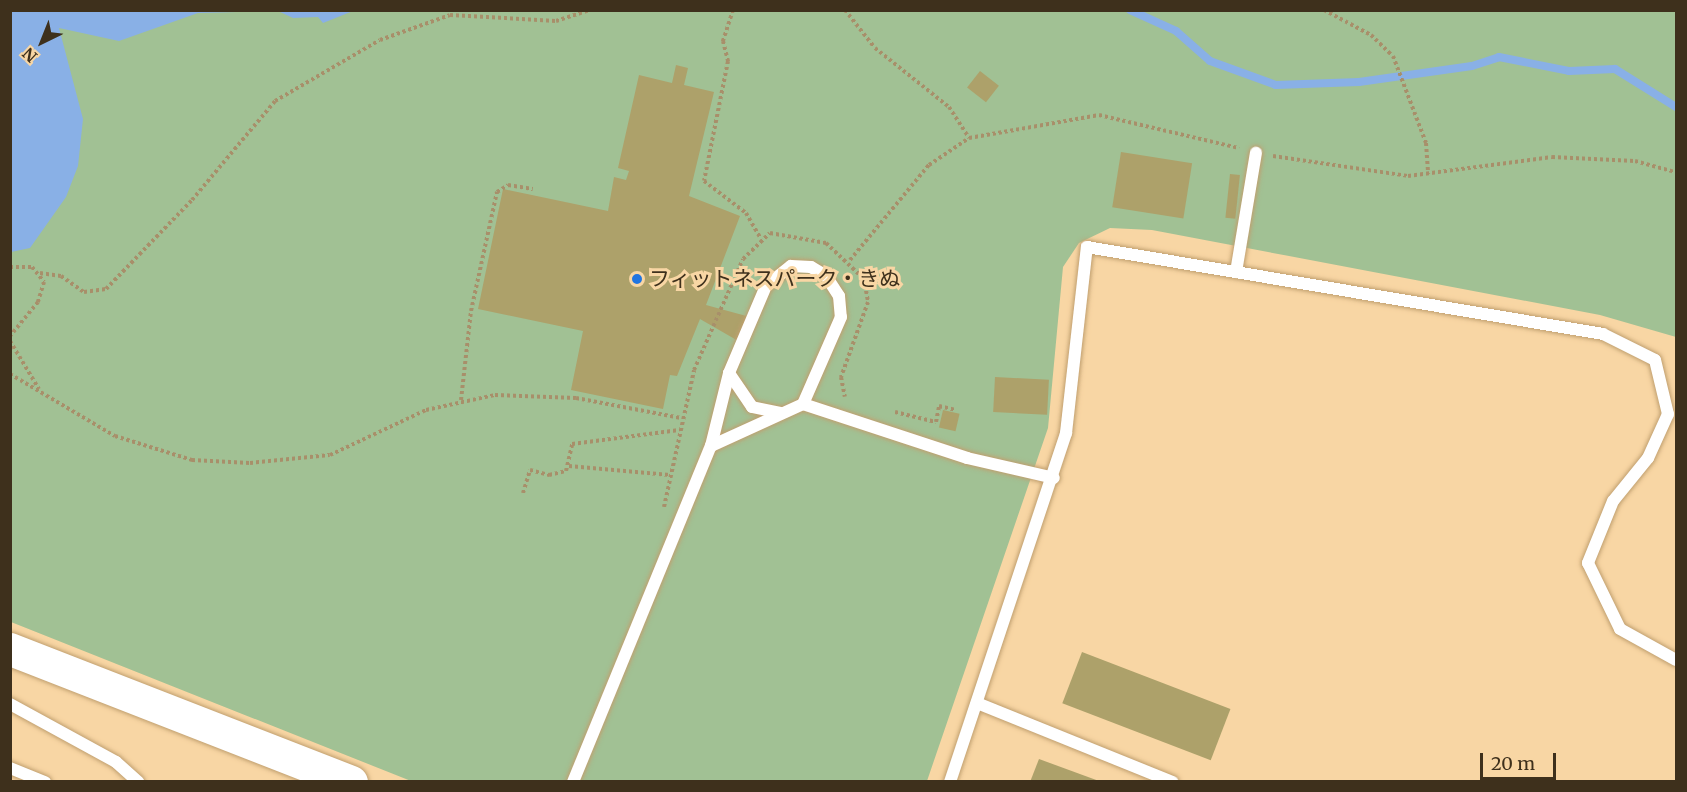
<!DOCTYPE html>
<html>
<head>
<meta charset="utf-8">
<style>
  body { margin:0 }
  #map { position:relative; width:1687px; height:792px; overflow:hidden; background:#f8d6a4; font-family:Merriweather,"Noto Sans JP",serif }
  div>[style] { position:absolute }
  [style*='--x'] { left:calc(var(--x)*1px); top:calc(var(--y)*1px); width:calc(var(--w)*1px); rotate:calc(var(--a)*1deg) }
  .green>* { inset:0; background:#a1c194 }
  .water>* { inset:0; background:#89b0e6 }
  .stream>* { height:8px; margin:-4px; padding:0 4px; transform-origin:4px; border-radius:4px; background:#89b0e6 }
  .building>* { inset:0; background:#ada16a; transform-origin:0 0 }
  .path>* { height:4px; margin-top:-2px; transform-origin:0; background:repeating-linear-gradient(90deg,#a88f6a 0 3px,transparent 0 6px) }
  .roads { filter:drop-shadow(0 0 2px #c09f6f) drop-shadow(0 0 2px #c09f6f) }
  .lane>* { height:12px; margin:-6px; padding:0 6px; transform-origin:6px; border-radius:6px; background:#fff }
  .secondary>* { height:33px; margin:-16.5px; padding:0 16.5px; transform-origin:16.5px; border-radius:16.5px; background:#fff }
  .dots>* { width:16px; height:16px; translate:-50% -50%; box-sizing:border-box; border:3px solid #f8d6a4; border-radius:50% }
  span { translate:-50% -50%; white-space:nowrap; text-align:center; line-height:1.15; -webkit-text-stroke:6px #f8d6a4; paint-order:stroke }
  .poi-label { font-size:21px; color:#3e301c }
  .left { translate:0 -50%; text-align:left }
  .frame { position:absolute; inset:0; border:12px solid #3e301c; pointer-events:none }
  .north { position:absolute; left:12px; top:12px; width:60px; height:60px; -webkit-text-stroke:4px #f8d6a4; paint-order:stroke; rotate:223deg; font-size:16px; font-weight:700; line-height:24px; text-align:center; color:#3e301c }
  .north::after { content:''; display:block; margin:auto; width:21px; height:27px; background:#3e301c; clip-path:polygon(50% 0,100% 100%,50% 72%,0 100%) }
  .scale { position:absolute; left:1480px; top:753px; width:76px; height:27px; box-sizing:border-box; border:3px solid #3e301c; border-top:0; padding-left:8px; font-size:18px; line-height:21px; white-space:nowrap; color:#3e301c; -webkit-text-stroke:4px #f8d6a4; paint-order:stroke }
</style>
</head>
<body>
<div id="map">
  <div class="green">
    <i style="clip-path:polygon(10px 11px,1676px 11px,1676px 337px,1600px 315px,1152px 230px,1110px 228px,1079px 243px,1063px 267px,1048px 428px,927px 781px,411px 781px,11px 622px)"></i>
  </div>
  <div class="water">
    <i style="clip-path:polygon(11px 10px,274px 10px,274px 11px,198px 13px,119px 41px,59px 28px,83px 119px,78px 166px,66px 197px,30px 248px,11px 252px)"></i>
    <i style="clip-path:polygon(278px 11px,353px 11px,323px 23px,318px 17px,293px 18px)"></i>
  </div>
  <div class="stream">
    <i style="--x:1130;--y:10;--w:51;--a:24.5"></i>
    <i style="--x:1176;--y:31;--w:45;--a:41.4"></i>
    <i style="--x:1210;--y:61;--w:70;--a:20"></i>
    <i style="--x:1276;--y:85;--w:83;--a:-2.1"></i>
    <i style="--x:1359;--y:82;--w:114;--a:-8.1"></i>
    <i style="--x:1472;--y:66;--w:28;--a:-18"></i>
    <i style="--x:1499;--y:57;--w:71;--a:11.3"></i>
    <i style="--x:1569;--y:71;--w:46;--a:-2.5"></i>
    <i style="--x:1615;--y:69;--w:72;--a:31.9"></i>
  </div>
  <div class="building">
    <i style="clip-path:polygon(676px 65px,688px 68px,684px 85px,714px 92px,689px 196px,740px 216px,706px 305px,750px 317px,740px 342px,700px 319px,677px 376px,670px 375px,663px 409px,571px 390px,583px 331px,478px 309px,503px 189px,608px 211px,614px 177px,626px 180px,629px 171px,618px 168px,639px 75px,672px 83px)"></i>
    <i style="left:980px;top:71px;width:24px;height:21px;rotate:38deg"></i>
    <i style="left:1121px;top:152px;width:72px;height:56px;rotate:9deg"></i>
    <i style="left:1230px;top:174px;width:10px;height:44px;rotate:6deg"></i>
    <i style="left:995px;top:377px;width:54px;height:35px;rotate:3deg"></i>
    <i style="left:943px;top:410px;width:17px;height:18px;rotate:13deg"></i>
    <i style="left:1082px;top:652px;width:159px;height:55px;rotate:21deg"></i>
    <i style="clip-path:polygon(1039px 759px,1099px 781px,1099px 782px,1030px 782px)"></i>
  </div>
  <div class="path">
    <i style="--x:733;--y:10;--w:33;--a:108"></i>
    <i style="--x:723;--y:41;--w:21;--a:76"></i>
    <i style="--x:728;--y:61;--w:122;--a:101.3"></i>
    <i style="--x:704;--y:181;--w:53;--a:37.3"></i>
    <i style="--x:746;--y:213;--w:30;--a:60"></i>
    <i style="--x:845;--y:10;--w:48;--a:51.7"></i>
    <i style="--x:875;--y:48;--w:95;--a:38.6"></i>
    <i style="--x:949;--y:107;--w:37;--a:57"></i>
    <i style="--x:1324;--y:10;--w:53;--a:28"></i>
    <i style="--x:1371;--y:35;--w:30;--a:44"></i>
    <i style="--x:1393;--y:56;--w:93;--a:69.2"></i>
    <i style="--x:1426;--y:143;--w:31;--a:86"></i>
    <i style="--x:1273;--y:156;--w:136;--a:8.4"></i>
    <i style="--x:1408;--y:176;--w:145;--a:-7.5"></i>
    <i style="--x:1552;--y:157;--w:83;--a:2.8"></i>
    <i style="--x:1635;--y:161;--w:41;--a:15.4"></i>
    <i style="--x:850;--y:260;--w:124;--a:-50.3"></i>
    <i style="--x:929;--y:165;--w:48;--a:-34"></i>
    <i style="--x:969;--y:138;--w:132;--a:-10"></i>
    <i style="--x:1099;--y:115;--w:144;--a:13.3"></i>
    <i style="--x:10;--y:267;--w:22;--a:0"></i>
    <i style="--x:32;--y:267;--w:19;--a:51"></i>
    <i style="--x:44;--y:282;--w:21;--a:107"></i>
    <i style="--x:38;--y:302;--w:44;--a:129.5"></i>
    <i style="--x:40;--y:273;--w:21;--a:8"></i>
    <i style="--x:61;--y:276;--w:28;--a:35"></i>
    <i style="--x:84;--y:292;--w:22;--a:-8"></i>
    <i style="--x:106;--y:289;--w:124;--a:-46"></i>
    <i style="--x:192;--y:200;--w:129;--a:-50"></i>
    <i style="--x:275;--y:101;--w:121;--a:-30.2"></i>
    <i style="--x:380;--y:40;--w:74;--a:-19.7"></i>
    <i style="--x:450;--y:15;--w:106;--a:3.2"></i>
    <i style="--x:556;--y:21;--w:36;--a:-18"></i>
    <i style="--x:10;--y:341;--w:56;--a:58.9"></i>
    <i style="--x:10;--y:374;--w:122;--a:30.6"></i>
    <i style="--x:115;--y:436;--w:81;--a:17.3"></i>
    <i style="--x:192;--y:460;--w:58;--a:3"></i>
    <i style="--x:250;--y:463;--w:80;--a:-5.7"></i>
    <i style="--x:330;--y:455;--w:106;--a:-25.1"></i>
    <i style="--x:426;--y:410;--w:71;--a:-12.3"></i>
    <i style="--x:495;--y:395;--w:81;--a:2.1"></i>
    <i style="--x:576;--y:398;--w:107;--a:10.8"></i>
    <i style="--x:461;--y:400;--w:90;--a:-83.6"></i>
    <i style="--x:471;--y:311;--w:122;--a:-77.7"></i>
    <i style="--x:497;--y:192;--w:13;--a:-32"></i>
    <i style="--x:508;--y:185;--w:25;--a:9"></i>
    <i style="--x:895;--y:412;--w:42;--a:13.7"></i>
    <i style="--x:936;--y:422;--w:16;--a:-79"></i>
    <i style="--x:939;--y:406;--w:17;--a:13"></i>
    <i style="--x:569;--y:466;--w:101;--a:5.1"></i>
    <i style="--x:523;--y:493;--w:24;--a:-73"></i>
    <i style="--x:530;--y:470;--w:20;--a:15"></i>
    <i style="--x:549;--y:475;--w:17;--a:-13"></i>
    <i style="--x:566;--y:471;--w:28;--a:-77"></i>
    <i style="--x:572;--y:444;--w:108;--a:-7.5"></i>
    <i style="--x:664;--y:507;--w:140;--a:-77.6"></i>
    <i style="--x:694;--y:370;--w:121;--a:-66.2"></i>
    <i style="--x:743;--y:259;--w:37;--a:-44"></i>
    <i style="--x:770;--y:233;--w:57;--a:10.1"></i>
    <i style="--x:826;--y:243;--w:52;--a:43.5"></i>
    <i style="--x:864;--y:279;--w:23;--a:80"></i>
    <i style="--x:868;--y:302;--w:80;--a:109.8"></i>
    <i style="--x:841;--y:377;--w:20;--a:79"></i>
  </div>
  <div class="roads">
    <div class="lane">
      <i style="--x:1236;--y:272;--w:121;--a:-80.5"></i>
      <i style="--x:729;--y:373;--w:41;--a:55.9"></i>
      <i style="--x:752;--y:407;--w:30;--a:12"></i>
      <i style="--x:711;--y:446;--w:75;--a:-76.1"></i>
      <i style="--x:729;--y:373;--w:95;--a:-67"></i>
      <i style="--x:766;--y:286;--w:32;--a:-39"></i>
      <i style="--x:791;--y:266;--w:20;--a:3"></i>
      <i style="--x:811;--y:267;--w:17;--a:31"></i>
      <i style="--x:826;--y:276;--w:24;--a:57"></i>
      <i style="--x:839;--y:296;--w:21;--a:85"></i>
      <i style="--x:841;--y:317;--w:95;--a:113.6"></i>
      <i style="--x:977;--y:703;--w:211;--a:22"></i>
      <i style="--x:10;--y:704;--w:121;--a:28.7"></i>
      <i style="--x:116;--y:762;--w:30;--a:42"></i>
      <i style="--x:10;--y:768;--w:38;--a:22"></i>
      <i style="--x:573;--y:782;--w:363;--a:-67.7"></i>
      <i style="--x:711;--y:446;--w:101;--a:-24.5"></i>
      <i style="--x:803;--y:404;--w:173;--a:18.2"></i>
      <i style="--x:967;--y:458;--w:89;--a:12.9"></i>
      <i style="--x:950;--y:782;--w:368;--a:-71.6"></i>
      <i style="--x:1066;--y:433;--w:187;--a:-83.6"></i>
      <i style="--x:1087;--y:247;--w:523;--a:9.57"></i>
      <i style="--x:1603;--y:334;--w:58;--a:26.6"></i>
      <i style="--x:1655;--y:360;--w:56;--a:76.5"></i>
      <i style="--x:1668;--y:414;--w:48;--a:114.4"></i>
      <i style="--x:1648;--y:458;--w:55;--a:129.1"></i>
      <i style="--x:1613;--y:501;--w:67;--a:112"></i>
      <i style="--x:1588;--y:563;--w:73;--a:64.1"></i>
      <i style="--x:1620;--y:629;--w:64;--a:29"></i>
    </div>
    <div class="secondary">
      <i style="--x:10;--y:649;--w:366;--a:21.3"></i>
    </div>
  </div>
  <div class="dots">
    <i style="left:637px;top:279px;background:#2175e0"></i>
  </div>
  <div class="poi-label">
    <span class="left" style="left:649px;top:279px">フィットネスパーク・きぬ</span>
  </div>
  <div class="frame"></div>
  <div class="north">N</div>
  <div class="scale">20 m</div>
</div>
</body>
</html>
